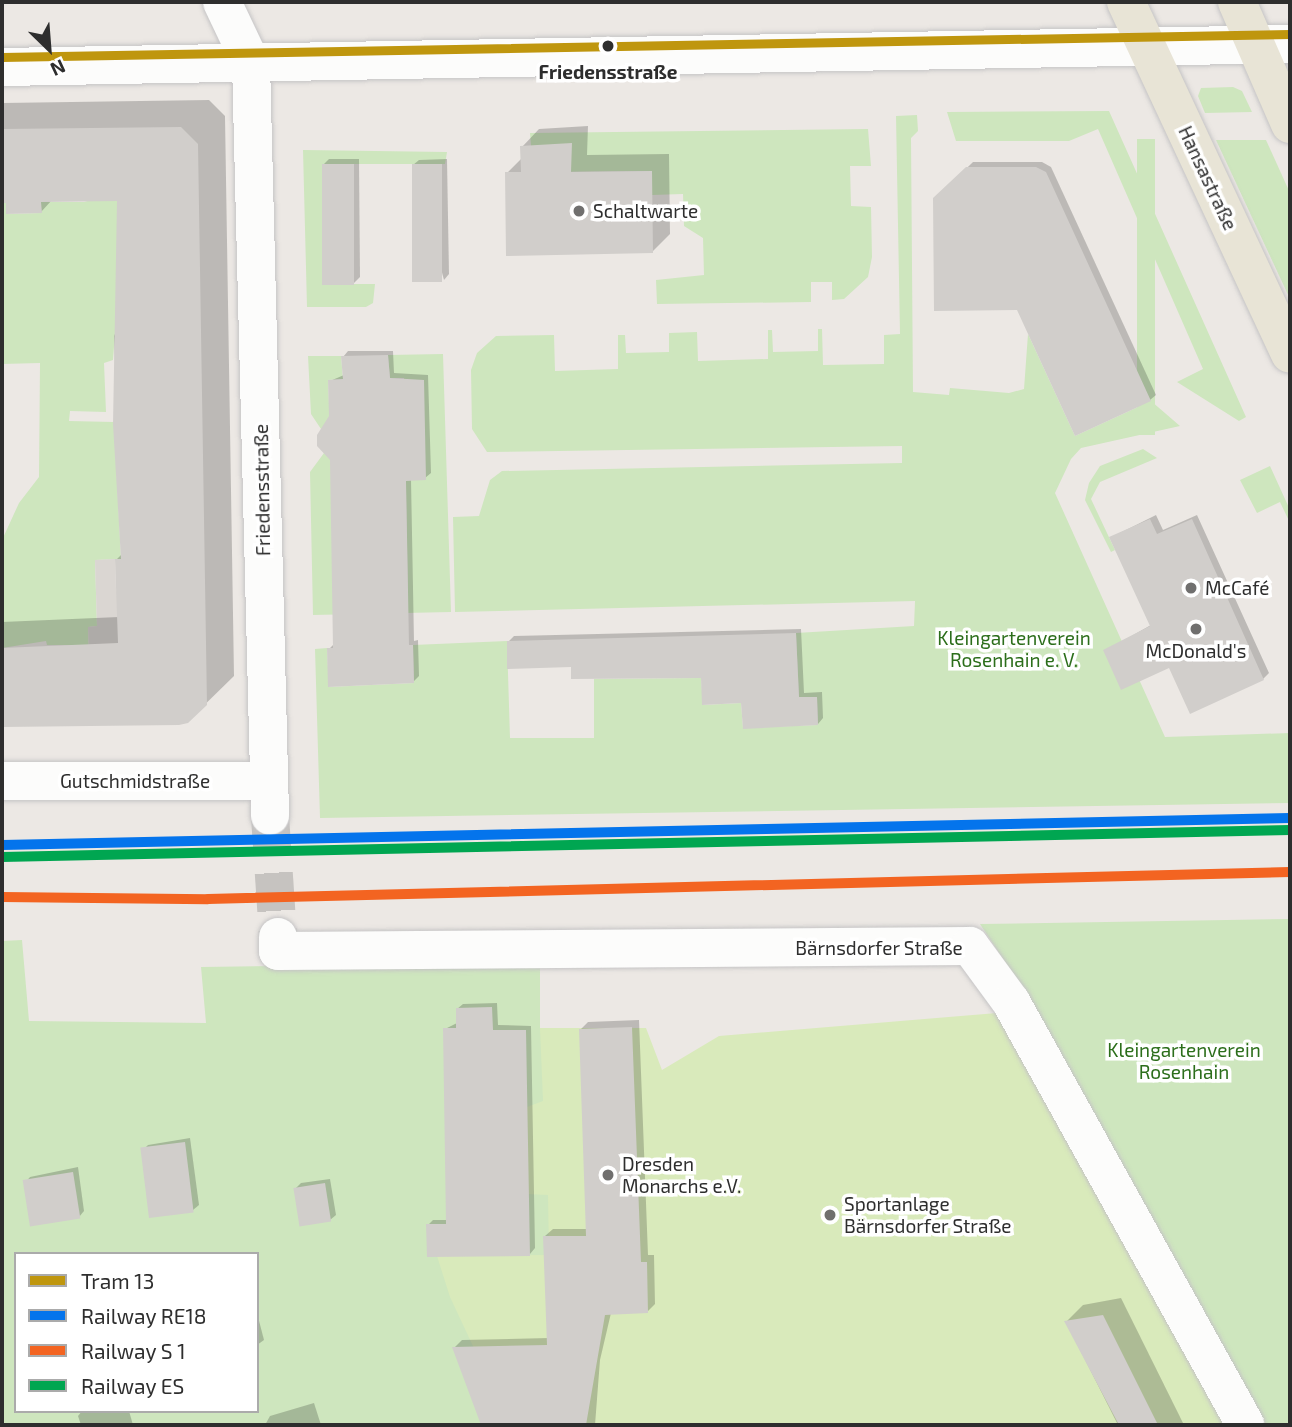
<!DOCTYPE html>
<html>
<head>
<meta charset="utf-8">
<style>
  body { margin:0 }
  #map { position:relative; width:1292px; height:1427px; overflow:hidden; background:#ece8e4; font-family:"Exo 2",sans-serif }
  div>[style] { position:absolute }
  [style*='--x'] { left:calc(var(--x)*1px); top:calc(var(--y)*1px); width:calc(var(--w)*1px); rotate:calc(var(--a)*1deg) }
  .green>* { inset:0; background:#cee6be; transform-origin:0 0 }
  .pitch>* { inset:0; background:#d9eabb }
  .plaza>* { inset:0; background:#dad6d2 }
  .shadow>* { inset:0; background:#0003 }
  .building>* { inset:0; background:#d1cecb; transform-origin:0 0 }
  .street-tunnel>* { height:38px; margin-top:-19px; transform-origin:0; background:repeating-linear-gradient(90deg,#c6c3c0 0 38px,transparent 0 57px) }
  .roads { filter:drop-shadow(0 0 2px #c5c4c5) drop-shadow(0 0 2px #c5c4c5) }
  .street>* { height:38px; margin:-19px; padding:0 19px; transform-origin:19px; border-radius:19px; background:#fcfcfb }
  .secondary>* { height:38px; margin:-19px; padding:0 19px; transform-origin:19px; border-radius:19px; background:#fcfcfb }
  .primary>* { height:38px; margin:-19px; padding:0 19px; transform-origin:19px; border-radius:19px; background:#e8e4d6 }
  .rail-1>* { height:10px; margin:-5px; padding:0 5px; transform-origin:5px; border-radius:5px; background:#0474ec }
  .rail-2>* { height:10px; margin:-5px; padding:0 5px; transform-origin:5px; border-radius:5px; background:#f36421 }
  .rail-3>* { height:10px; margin:-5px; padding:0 5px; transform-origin:5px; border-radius:5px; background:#00a651 }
  .tram-1>* { height:9px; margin:-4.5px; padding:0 4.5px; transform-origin:4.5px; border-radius:4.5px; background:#bf960e }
  .dots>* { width:19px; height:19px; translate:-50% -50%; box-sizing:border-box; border:4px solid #fff; border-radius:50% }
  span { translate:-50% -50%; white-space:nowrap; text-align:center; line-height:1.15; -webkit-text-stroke:7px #fff; paint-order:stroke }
  .stop-label { font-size:19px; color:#2e2e2e; font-weight:700 }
  .street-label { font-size:19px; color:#2e2e2e }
  .poi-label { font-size:19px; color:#2e2e2e }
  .left { translate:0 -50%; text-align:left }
  .park-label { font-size:19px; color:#2c6e1b }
  .frame { position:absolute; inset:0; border:4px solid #2e2e2e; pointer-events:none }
  .legend { position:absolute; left:14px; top:1252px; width:245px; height:161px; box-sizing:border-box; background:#fff; border:2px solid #ababab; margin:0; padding:9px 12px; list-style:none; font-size:21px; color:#2e2e2e }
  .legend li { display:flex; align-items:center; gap:14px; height:35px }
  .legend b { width:35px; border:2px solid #ababab }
  .north { position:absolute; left:14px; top:14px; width:70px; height:70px; -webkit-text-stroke:5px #fff; paint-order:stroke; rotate:155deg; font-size:19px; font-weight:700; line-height:28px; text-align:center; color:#2e2e2e }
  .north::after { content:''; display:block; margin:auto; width:24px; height:32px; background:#2e2e2e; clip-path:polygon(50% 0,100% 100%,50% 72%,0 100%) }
</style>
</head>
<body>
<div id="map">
  <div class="green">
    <i style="clip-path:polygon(1233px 87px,1242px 91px,1252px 112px,1205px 113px,1198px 96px,1201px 88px)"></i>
    <i style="clip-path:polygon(1109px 111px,1246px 417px,1239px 421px,1177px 382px,1203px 369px,1098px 129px,1069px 141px,956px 141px,947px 112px)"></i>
    <i style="clip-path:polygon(917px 115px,918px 131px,911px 138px,913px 392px,949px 395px,950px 388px,1009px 393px,1024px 389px,1028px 334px,1075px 436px,1151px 401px,1180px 426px,1081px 448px,1071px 459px,1055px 493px,1165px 737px,1290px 733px,1290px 803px,320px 818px,315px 649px,327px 648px,329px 687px,414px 683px,413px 645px,507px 641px,510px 738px,594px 738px,594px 679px,701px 678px,703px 705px,741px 703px,743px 728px,818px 725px,817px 697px,799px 697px,796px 633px,914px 626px,915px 601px,455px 612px,453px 517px,479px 516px,490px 480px,502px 471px,902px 463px,902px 446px,487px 452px,472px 429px,471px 370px,477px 353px,496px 336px,554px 335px,555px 371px,618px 369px,618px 335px,625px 335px,626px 353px,669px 352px,669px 333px,697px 332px,698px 361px,768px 359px,768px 330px,772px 330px,773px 352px,818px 351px,818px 329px,822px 329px,823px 365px,884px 364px,884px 335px,900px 334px,896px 116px)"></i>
    <i style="clip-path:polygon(868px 129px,871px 166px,850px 166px,851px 206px,871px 207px,872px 257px,868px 277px,844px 299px,832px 300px,832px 282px,811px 282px,811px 302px,657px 304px,656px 280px,704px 275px,703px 238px,684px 226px,683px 194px,652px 195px,652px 171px,533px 172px,530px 133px)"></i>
    <i style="left:1137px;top:139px;width:18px;height:296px"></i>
    <i style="clip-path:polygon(1216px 140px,1266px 140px,1290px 193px,1290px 299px)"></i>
    <i style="clip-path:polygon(303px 150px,447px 152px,445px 164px,322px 164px,323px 284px,375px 284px,373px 303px,366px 307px,307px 307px)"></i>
    <i style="clip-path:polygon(113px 194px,125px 204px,113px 360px,104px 363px,106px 412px,70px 411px,69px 421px,114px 422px,121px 559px,95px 560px,97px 626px,88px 627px,89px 656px,75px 656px,74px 645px,47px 645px,46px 641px,2px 648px,2px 540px,19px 503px,39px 477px,40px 363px,2px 364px,2px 203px,6px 203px,7px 214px,41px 213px,41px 202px,84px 202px)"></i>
    <i style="clip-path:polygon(443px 354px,451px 612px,313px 615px,310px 472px,324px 453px,330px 453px,408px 601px,404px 378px,390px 378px,388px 355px)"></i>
    <i style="clip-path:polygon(308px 356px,341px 356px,343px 379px,328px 380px,330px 428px,321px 429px,311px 414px)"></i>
    <i style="clip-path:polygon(1143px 449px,1157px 458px,1100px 482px,1091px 499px,1115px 550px,1111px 552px,1085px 500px,1089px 483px,1100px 466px)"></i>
    <i style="clip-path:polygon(1270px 466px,1290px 510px,1290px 523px,1280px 502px,1257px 513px,1240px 480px)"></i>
    <i style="clip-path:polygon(1290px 919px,1290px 1425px,1263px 1425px,1011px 971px,980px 924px)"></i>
    <i style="clip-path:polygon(evenodd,22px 940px,29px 1021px,206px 1023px,201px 967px,540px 963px,540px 1028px,579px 1029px,587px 1263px,445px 1280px,510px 1425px,2px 1425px,2px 941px,22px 940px,16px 1254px,257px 1254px,257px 1411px,16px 1411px,16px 1254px)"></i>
  </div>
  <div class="pitch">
    <i style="clip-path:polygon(997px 1013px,1229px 1425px,510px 1425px,450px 1297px,437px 1256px,549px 1255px,548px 1195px,528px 1194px,527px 1107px,543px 1101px,540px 1028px,646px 1028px,662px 1070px,719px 1036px)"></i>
  </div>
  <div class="plaza">
    <i style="clip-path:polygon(115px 559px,116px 589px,133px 641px,89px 656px,88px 627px,97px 626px,95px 560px)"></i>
  </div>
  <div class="shadow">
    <i style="clip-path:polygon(209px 100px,225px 116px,234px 676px,187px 722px,2px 724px,2px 622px,119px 617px,116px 560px,122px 554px,114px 336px,120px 323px,118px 200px,52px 200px,41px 212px,2px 201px,2px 103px)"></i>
    <i style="clip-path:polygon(588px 126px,587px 155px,669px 154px,670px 234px,652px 252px,507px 173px,522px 158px,522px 147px,539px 129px)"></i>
    <i style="clip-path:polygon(329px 159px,359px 159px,360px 277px,354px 283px,323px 165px)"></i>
    <i style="clip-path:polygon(447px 159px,449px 274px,444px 280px,413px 165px,419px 160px)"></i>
    <i style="clip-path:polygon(973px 162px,1042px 162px,1051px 167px,1156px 395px,1150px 400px,1018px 308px,935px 199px)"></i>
    <i style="clip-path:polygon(348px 351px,393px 351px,394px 373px,428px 375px,431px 473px,425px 478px,411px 479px,414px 641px,418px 640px,419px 676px,414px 681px,329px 649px,335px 643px,330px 381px,344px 375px,343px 357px)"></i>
    <i style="clip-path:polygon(1156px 515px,1163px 530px,1197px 515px,1269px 673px,1263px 679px,1105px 651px,1151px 625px,1112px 537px)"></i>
    <i style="clip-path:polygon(801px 629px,804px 693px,822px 692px,823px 718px,818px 724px,742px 702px,703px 677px,573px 665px,509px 641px,514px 636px)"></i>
    <i style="clip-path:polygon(497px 1003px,498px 1025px,531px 1026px,535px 1248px,530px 1254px,428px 1225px,433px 1220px,448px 1220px,445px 1029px,457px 1023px,457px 1009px,463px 1004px)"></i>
    <i style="clip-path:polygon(639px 1020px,648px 1255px,654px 1255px,655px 1304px,648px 1311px,611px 1313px,600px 1360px,595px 1425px,483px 1425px,454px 1348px,462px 1340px,549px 1338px,545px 1236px,553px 1229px,587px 1229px,581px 1029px,588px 1022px)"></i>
    <i style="clip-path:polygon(190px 1138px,199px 1205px,193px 1210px,143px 1150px,148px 1145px)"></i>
    <i style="clip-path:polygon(78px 1167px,84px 1211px,79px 1217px,25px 1183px,30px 1177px)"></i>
    <i style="clip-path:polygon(330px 1179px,336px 1215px,330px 1220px,295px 1189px,301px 1183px)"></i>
    <i style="clip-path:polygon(1121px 1298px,1184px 1425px,1118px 1425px,1066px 1322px,1083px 1305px)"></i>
    <i style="clip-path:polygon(257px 1313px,264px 1340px,257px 1345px)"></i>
    <i style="clip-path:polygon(314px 1403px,321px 1425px,265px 1425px,270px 1416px)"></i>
    <i style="clip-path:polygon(82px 1411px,129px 1411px,133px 1425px,81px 1425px,78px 1416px)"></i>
  </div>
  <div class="building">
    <i style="clip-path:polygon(181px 127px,198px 144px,207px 705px,188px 723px,179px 725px,2px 727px,2px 648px,118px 643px,115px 559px,121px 559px,113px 424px,117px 201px,41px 202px,42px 213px,6px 214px,6px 203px,2px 203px,2px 129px)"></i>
    <i style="clip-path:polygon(572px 143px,571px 172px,652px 171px,653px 253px,506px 256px,505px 172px,521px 172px,520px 146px)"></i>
    <i style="left:322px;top:164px;width:32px;height:121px"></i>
    <i style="left:412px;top:164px;width:30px;height:118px"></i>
    <i style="clip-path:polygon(966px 167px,1036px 167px,1046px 172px,1151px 401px,1075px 436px,1017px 310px,934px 311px,933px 198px)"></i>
    <i style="clip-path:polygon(388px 355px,390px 378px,424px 380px,426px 480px,406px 481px,409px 645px,413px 645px,414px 683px,328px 687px,327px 648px,333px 648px,330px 460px,317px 446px,317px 435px,329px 416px,328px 380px,343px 379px,341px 356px)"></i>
    <i style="clip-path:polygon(1150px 519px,1157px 534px,1192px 519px,1264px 680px,1190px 714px,1169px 668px,1121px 690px,1103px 650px,1150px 626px,1109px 537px)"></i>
    <i style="clip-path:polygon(796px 633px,799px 697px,817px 697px,818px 725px,743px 729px,741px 703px,702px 705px,701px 678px,571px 679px,571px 667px,507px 669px,507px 641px)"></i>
    <i style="clip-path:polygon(492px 1007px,493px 1030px,526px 1030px,530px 1256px,427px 1257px,426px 1224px,446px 1224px,443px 1028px,456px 1028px,456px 1008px)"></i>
    <i style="clip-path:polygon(632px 1027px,641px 1262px,647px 1262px,648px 1313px,605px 1315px,586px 1425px,481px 1425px,452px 1347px,547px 1345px,543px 1236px,586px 1236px,579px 1029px)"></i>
    <i style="left:185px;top:1142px;width:71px;height:45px;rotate:83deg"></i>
    <i style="left:73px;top:1172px;width:47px;height:51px;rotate:81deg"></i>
    <i style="left:325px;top:1183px;width:39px;height:32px;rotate:81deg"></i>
    <i style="clip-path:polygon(1103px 1315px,1158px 1425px,1119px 1425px,1064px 1321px)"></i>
  </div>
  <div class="street-tunnel">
    <i style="--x:270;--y:816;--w:121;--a:86.2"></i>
  </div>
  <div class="roads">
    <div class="street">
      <i style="--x:222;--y:2;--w:68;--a:64.6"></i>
      <i style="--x:251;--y:63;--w:753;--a:88.55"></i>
      <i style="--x:2;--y:781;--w:267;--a:0"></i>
      <i style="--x:278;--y:937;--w:14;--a:90"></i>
      <i style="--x:278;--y:951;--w:692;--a:-0.41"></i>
      <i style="--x:970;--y:946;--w:69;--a:53.8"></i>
      <i style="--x:1011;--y:1002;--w:483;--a:61"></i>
    </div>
    <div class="secondary">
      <i style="--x:2;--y:67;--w:1288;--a:-1.02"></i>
    </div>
    <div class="primary">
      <i style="--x:1126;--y:2;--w:388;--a:65"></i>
      <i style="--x:1237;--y:2;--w:133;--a:66.5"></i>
    </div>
  </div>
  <div class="rail-1">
    <i style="--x:2;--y:845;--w:1288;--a:-1.2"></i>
  </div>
  <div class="rail-2">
    <i style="--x:2;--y:897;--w:206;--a:0.6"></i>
    <i style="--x:208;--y:899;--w:1082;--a:-1.43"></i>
  </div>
  <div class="rail-3">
    <i style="--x:2;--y:857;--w:1288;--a:-1.2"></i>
  </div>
  <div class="tram-1">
    <i style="--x:2;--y:57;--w:1288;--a:-1.02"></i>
  </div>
  <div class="dots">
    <i style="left:608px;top:46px;background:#2e2e2e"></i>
    <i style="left:579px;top:211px;background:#706f6e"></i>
    <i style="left:1191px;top:588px;background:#706f6e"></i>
    <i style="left:1196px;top:629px;background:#706f6e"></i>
    <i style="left:608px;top:1175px;background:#706f6e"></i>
    <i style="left:830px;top:1215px;background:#706f6e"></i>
  </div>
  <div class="stop-label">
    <span style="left:608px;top:72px">Friedensstraße</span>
  </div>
  <div class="street-label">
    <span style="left:1208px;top:178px;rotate:65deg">Hansastraße</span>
    <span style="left:262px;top:490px;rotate:-91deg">Friedensstraße</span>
    <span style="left:135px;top:781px">Gutschmidstraße</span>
    <span style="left:879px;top:948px">Bärnsdorfer Straße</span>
  </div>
  <div class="poi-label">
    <span class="left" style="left:593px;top:211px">Schaltwarte</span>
    <span class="left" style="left:1205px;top:588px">McCafé</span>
    <span style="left:1196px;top:651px">McDonald's</span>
    <span class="left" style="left:622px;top:1175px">Dresden<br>Monarchs e.V.</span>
    <span class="left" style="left:844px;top:1215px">Sportanlage<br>Bärnsdorfer Straße</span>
  </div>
  <div class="park-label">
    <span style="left:1014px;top:649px">Kleingartenverein<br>Rosenhain e. V.</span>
    <span style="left:1184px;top:1061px">Kleingartenverein<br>Rosenhain</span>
  </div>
  <div class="frame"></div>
  <ul class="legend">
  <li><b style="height:9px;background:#bf960e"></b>Tram 13</li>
  <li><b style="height:9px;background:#0474ec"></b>Railway RE18</li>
  <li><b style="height:9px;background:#f36421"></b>Railway S 1</li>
  <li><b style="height:9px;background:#00a651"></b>Railway ES</li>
  </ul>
  <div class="north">N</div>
</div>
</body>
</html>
